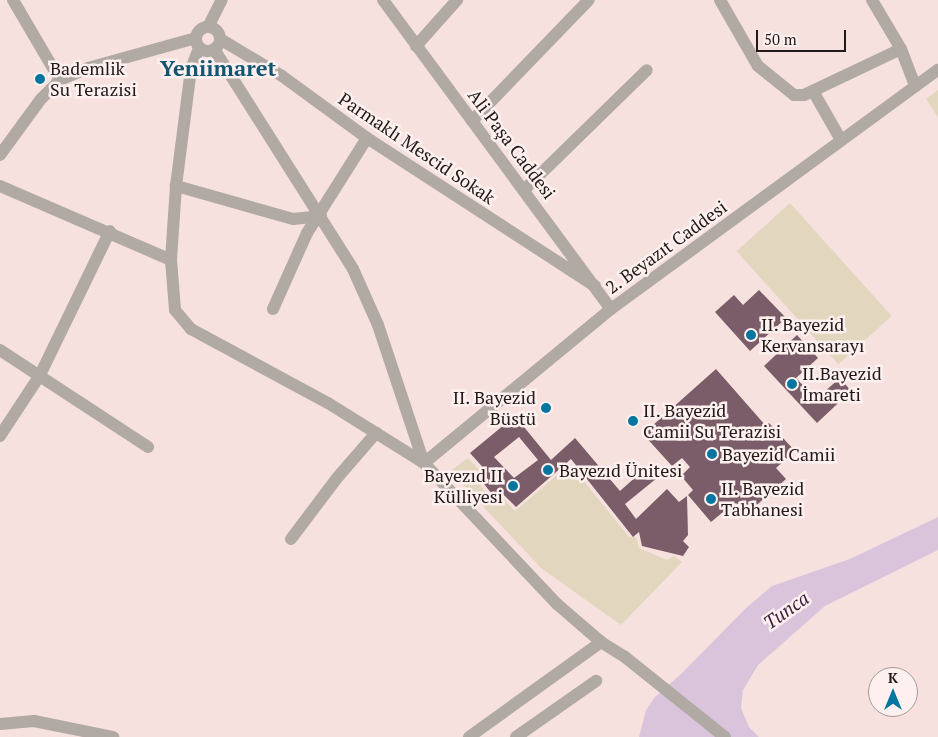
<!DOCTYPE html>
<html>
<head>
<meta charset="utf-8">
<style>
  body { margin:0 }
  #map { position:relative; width:938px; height:737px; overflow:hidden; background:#f6e1de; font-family:"PT Serif",serif }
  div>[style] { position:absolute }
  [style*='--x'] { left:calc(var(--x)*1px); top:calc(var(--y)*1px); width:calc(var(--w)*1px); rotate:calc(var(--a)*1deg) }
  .green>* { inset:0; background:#e2d6be; transform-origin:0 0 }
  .water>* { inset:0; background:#dac4dc }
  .building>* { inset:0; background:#7a5d68 }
  .minor>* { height:12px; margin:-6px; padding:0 6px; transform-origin:6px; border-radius:6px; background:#b0a9a4 }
  .minor>.ring { margin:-6px; padding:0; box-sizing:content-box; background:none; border:12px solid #b0a9a4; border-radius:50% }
  .dots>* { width:14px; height:14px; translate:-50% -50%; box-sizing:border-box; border:2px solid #fdf0ef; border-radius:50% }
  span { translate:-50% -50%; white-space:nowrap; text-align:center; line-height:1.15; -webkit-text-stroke:5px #fdf0ef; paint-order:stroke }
  .poi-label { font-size:18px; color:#221a1a }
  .left { translate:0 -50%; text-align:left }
  .right { translate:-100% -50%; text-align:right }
  .street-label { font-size:18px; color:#221a1a }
  .water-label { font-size:19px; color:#3a1c3d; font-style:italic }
  .district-label { font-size:22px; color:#115572; font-weight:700 }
  .north { position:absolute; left:868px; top:667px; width:50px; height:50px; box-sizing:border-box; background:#fdf0ef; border:1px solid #a59a9a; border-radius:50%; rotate:0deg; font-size:14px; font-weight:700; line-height:20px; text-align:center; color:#221a1a }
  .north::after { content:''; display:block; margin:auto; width:18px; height:22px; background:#03759f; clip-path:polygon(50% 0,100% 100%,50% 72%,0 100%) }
  .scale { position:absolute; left:756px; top:30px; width:90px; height:22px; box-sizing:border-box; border:2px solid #221a1a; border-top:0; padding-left:6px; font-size:15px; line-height:18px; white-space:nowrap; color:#221a1a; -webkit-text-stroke:4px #fdf0ef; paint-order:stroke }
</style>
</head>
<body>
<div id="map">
  <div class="green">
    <i style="clip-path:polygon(938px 90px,938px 117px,926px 99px)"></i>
    <i style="left:790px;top:203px;width:152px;height:72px;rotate:48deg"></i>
    <i style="clip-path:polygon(468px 458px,479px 470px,474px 473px,488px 498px,498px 493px,515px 511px,570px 464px,629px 537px,636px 537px,639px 548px,667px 560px,674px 556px,682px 562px,621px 625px,541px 568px,450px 471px)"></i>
  </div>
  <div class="water">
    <i style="clip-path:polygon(938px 517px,938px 550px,825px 606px,758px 665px,743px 690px,741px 708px,749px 727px,759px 737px,639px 737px,646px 710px,655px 697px,682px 673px,746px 608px,772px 586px,850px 559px)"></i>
  </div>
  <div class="building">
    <i style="clip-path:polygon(759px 290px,786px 318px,750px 351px,715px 312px,734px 295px,743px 305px)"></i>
    <i style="clip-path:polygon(797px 335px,818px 358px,796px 378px,816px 399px,840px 378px,851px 391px,817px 423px,764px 366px)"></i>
    <i style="clip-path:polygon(716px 369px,766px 426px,769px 423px,795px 451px,776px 468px,786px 479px,749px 512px,743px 505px,734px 503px,711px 522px,688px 495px,693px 490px,681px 476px,690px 467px,682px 458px,672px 466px,643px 434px)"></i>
    <i style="clip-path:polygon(evenodd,515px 416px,551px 460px,575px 438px,620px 491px,647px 467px,657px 478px,625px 504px,636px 519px,667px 489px,679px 502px,687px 496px,688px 535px,683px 541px,689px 547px,683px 556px,642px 546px,639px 532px,633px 537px,571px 459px,516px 507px,501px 492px,492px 494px,480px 479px,487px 472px,470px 453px,515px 416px,519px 437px,538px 460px,514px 478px,494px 457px,519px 437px)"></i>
  </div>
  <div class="minor">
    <i style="--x:13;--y:0;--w:93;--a:59.6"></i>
    <i style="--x:383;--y:0;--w:384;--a:53.6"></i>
    <i style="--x:720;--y:0;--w:76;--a:60.1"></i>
    <i style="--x:758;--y:66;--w:46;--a:38.9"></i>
    <i style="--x:794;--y:95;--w:10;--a:0"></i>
    <i style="--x:804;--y:95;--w:107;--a:-25.4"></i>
    <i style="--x:872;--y:0;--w:57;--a:59.4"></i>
    <i style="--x:901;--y:49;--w:40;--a:69"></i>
    <i style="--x:208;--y:27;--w:30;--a:-63"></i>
    <i class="ring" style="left:196px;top:27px;width:12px;height:12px"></i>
    <i style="--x:220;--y:39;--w:72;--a:30.8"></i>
    <i style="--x:282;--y:76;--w:105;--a:36.1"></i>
    <i style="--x:367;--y:138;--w:272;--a:33"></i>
    <i style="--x:416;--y:46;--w:62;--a:-48.3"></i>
    <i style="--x:214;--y:49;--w:260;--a:57.7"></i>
    <i style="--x:353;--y:269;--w:61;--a:65.9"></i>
    <i style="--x:378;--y:325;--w:145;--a:71.6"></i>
    <i style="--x:424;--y:463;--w:194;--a:46.7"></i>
    <i style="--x:557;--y:604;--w:58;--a:40.8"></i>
    <i style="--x:601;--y:642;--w:28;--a:32"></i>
    <i style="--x:625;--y:657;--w:128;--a:38.7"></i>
    <i style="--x:813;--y:91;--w:56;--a:60.3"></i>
    <i style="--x:472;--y:121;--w:168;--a:-46"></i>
    <i style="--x:0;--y:155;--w:69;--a:-53.8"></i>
    <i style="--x:41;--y:99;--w:27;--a:-45"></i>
    <i style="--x:60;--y:80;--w:30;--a:-23"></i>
    <i style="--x:88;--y:68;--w:112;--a:-15.5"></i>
    <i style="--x:0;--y:186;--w:186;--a:23.4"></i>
    <i style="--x:176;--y:186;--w:118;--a:-82.7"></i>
    <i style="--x:191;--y:69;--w:22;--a:-69"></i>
    <i style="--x:525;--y:189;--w:170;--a:-44.3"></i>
    <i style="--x:321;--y:216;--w:28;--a:174"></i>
    <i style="--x:293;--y:219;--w:122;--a:-164.2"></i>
    <i style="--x:176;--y:186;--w:74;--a:93.9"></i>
    <i style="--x:171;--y:260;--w:50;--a:85.4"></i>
    <i style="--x:175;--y:310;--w:25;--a:50"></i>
    <i style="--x:191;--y:329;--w:156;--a:28.4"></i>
    <i style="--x:328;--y:403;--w:113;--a:32"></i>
    <i style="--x:273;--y:309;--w:83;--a:-65.9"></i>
    <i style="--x:307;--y:233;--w:112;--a:-57.7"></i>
    <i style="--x:0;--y:350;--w:177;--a:33.2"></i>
    <i style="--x:0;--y:436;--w:73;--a:-56.7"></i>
    <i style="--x:40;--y:375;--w:160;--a:-64.1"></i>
    <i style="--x:424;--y:463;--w:242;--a:-39.5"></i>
    <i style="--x:611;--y:309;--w:405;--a:-36.2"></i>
    <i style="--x:291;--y:539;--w:76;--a:-53"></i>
    <i style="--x:337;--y:478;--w:60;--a:-49.1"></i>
    <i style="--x:0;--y:724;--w:34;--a:-5"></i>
    <i style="--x:34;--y:721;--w:81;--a:11.4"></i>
    <i style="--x:469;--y:737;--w:163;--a:-35.7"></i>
    <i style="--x:516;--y:737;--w:98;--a:-35"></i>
  </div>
  <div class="dots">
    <i style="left:40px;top:79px;background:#03759f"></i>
    <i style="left:751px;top:335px;background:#03759f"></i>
    <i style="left:792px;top:384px;background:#03759f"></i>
    <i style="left:546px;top:408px;background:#03759f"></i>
    <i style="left:633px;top:421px;background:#03759f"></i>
    <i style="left:712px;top:454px;background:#03759f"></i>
    <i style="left:548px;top:470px;background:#03759f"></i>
    <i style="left:513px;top:486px;background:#03759f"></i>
    <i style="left:711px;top:499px;background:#03759f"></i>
  </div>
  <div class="poi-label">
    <span class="left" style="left:50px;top:79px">Bademlik<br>Su Terazisi</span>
    <span class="left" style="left:761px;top:335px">II. Bayezid<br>Kervansarayı</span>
    <span class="left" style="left:802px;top:384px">II.Bayezid<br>İmareti</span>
    <span class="right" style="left:536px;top:408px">II. Bayezid<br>Büstü</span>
    <span class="left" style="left:643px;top:421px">II. Bayezid<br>Camii Su Terazisi</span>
    <span class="left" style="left:722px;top:454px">Bayezid Camii</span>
    <span class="left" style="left:559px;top:470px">Bayezıd Ünitesi</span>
    <span class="right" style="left:503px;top:486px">Bayezıd II<br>Külliyesi</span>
    <span class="left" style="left:721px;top:499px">II. Bayezid<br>Tabhanesi</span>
  </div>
  <div class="street-label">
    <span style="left:512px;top:144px;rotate:53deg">Ali Paşa Caddesi</span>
    <span style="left:417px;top:148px;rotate:34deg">Parmaklı Mescid Sokak</span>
    <span style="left:666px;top:247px;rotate:-36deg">2. Beyazıt Caddesi</span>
  </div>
  <div class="water-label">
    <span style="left:786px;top:610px;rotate:-35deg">Tunca</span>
  </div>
  <div class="district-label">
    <span style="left:218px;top:68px">Yeniimaret</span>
  </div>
  <div class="north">K</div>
  <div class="scale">50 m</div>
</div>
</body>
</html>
